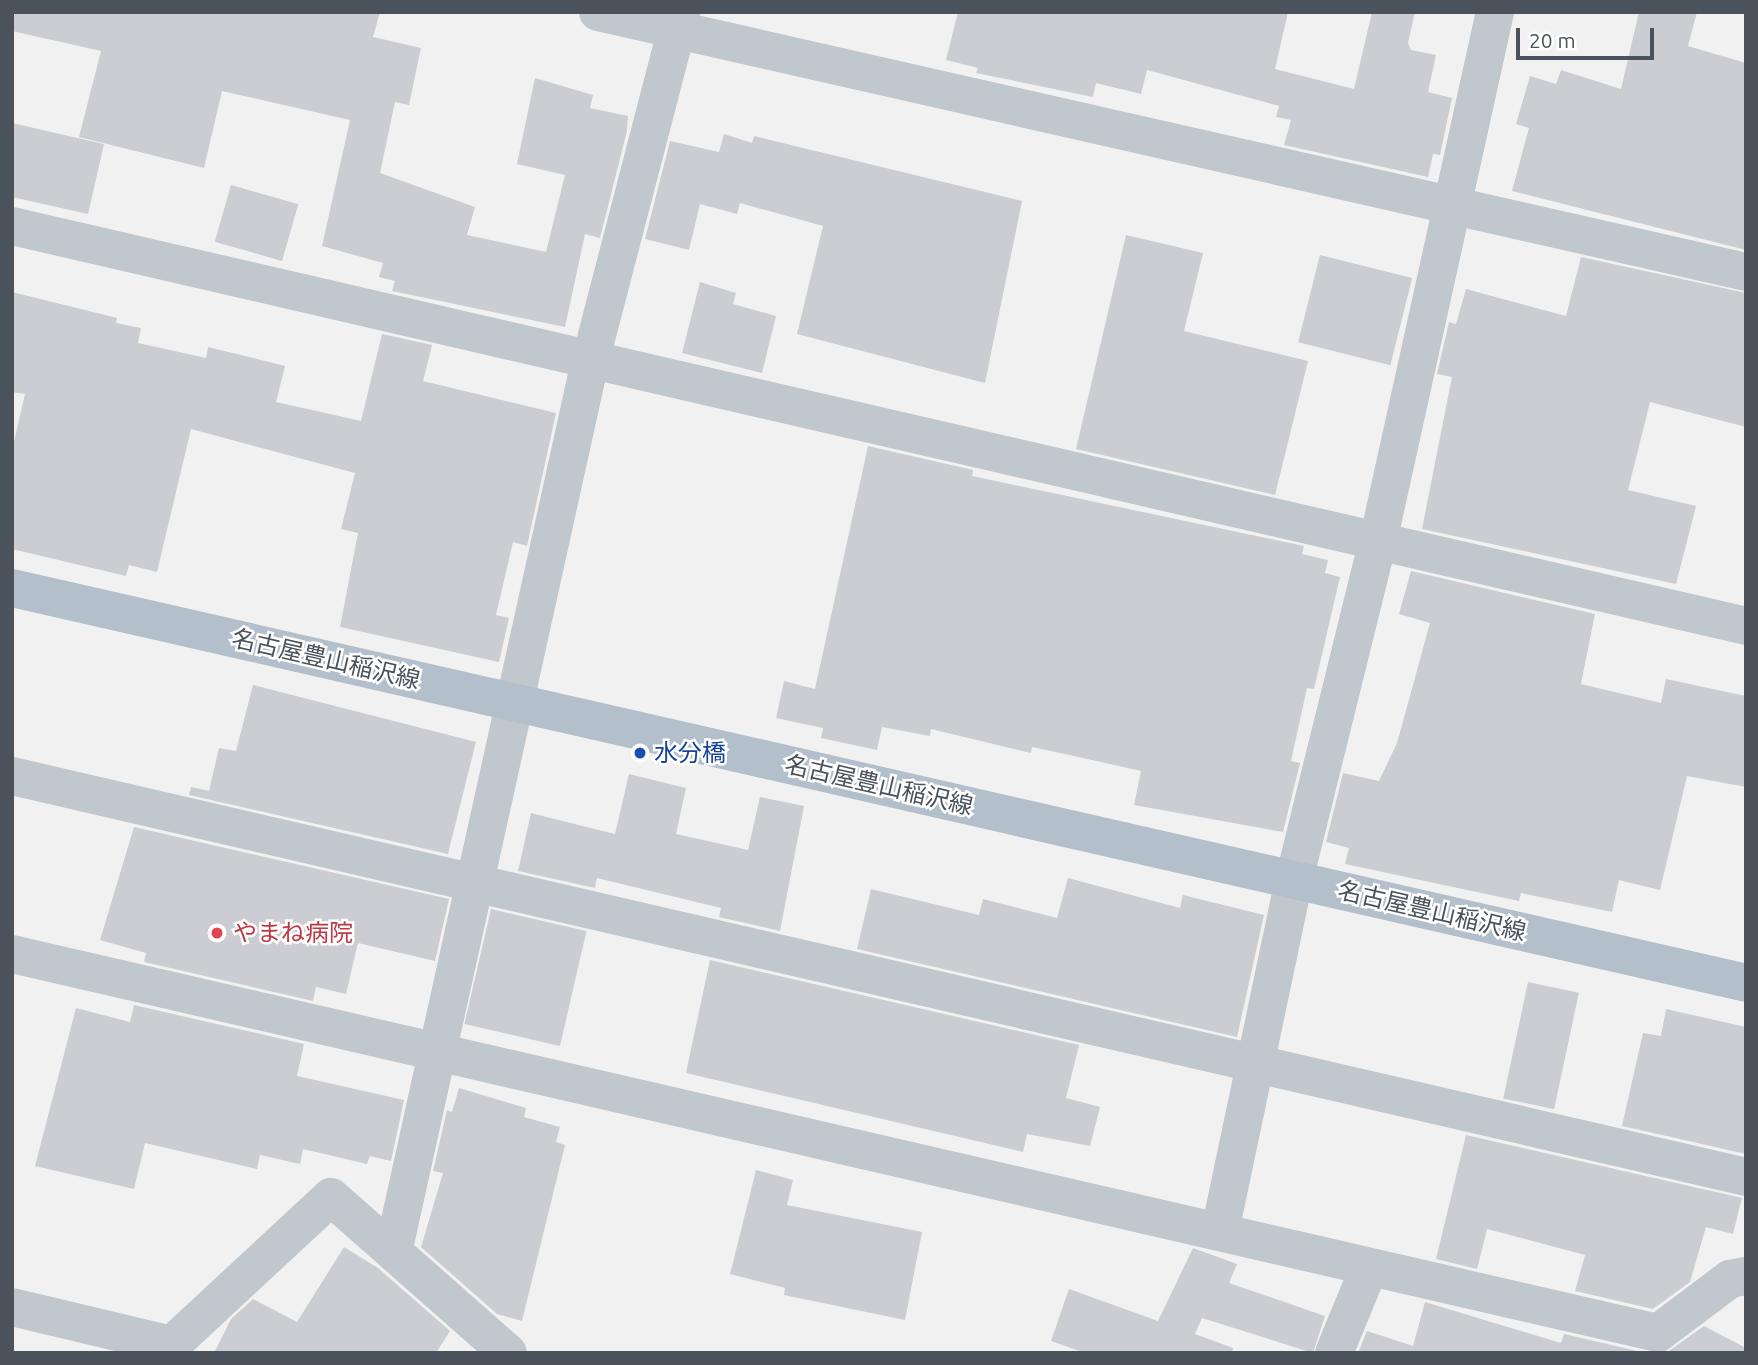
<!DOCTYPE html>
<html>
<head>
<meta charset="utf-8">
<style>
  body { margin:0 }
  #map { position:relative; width:1758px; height:1365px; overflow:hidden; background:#f2f1f1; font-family:Ubuntu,"Noto Sans JP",sans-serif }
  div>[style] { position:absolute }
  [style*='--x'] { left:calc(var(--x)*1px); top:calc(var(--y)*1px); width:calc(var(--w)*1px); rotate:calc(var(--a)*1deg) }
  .building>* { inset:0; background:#cbcdd2; transform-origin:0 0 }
  .minor>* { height:38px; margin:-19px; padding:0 19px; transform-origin:19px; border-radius:19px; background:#c0c7cd }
  .major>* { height:38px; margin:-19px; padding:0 19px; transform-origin:19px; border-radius:19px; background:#b3c0cc }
  .dots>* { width:19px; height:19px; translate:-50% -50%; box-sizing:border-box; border:4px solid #fff; border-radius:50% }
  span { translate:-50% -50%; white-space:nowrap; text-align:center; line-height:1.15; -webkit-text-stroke:5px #fff; paint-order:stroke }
  .street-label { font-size:24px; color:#4a535c }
  .transit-label { font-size:24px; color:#164399 }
  .left { translate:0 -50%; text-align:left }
  .health-label { font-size:24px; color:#be3a42 }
  .frame { position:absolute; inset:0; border:14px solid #4a535c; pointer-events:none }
  .scale { position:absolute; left:1516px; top:28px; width:138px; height:32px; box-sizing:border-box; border:4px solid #4a535c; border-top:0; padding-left:9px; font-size:21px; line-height:24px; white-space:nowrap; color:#4a535c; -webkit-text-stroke:5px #fff; paint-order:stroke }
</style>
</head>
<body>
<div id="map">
  <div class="building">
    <i style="clip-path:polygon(12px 12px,380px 12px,373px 37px,421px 48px,409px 105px,395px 102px,380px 173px,475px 207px,467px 235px,546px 252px,565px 175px,517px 164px,535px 78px,593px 95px,590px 108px,628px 116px,627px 131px,600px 238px,585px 234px,565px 327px,392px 291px,395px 281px,379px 277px,383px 263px,322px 246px,350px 120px,222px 91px,204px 168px,79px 137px,101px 51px,12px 31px)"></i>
    <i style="clip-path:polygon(958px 12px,1288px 12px,1275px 69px,1354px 89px,1372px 12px,1415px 12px,1408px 43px,1411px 50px,1436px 55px,1428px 92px,1452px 98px,1440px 155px,1433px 154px,1428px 177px,1284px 145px,1291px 120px,1276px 117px,1279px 106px,1147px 70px,1141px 94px,1096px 83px,1093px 97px,976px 73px,978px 68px,946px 60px)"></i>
    <i style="clip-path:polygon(1639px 12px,1697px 12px,1688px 46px,1746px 63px,1746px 250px,1512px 191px,1529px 128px,1516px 124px,1530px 76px,1556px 84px,1561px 70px,1621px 89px)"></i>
    <i style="clip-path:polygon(12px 123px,104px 144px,88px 214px,12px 197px)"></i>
    <i style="clip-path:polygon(724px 134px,752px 143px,754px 136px,1022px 201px,985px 383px,797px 334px,823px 226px,740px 203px,737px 214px,700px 204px,689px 250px,645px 239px,670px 141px,719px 152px)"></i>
    <i style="left:231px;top:185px;width:70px;height:59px;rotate:16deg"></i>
    <i style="clip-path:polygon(1126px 235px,1203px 253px,1184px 331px,1308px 361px,1275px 495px,1076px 449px)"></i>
    <i style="left:1320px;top:255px;width:95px;height:90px;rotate:14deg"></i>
    <i style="clip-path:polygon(1581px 257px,1746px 293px,1746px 427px,1650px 402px,1628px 490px,1696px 506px,1676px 584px,1422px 529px,1452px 377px,1437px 374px,1449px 322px,1456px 324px,1466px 289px,1566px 316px)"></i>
    <i style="clip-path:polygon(700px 282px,736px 293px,733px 304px,776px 316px,762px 373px,682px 353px)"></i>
    <i style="clip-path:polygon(12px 292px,117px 318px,116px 323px,141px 328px,138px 343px,206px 358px,208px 347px,285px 366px,276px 402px,361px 421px,382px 334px,432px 345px,423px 381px,556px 413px,527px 546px,513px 542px,496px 615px,509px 618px,499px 662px,340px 627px,358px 533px,341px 529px,355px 473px,191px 429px,157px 572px,129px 565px,126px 576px,12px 549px,12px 450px,25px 394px,12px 392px)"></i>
    <i style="clip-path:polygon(868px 446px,973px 470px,972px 476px,1304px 546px,1302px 554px,1328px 560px,1325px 573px,1340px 577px,1314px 689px,1307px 688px,1291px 761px,1300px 763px,1283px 832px,1134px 805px,1141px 771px,1065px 754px,1032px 747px,1031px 753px,931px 729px,930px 736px,882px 727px,877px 750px,821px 738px,823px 728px,776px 718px,784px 681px,815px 689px)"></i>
    <i style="clip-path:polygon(1411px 571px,1595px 614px,1581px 684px,1661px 703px,1666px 679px,1746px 696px,1746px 787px,1687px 776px,1660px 890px,1619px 880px,1612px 912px,1521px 893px,1519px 901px,1345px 864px,1349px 848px,1326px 842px,1343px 773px,1379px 781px,1397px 743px,1430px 623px,1399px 614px)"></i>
    <i style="clip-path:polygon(253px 685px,476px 742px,448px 854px,189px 795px,191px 787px,209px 791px,219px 748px,236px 751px)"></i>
    <i style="clip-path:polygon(629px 774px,686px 788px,676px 834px,748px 850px,760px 797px,804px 806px,780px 931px,719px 917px,721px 908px,597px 878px,595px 888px,518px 871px,531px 813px,615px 834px)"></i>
    <i style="clip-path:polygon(134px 827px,449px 899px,435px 961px,358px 943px,346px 994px,316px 987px,313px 1001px,144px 962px,146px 953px,100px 940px)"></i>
    <i style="clip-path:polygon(1068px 878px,1180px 908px,1183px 895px,1264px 915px,1237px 1037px,857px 949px,871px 889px,979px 915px,983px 899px,1057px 918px)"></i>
    <i style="left:491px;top:909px;width:98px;height:118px;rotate:13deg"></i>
    <i style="clip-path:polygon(710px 960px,1079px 1045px,1066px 1098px,1100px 1107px,1090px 1146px,1027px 1134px,1023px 1152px,686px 1073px)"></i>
    <i style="left:1528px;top:982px;width:52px;height:119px;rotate:12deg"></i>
    <i style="clip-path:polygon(134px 1005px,304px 1044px,297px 1076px,404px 1100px,391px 1161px,370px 1156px,367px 1164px,303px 1149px,300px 1164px,260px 1155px,257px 1169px,145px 1143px,134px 1189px,35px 1166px,76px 1008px,130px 1022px)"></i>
    <i style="clip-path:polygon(1666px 1009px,1746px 1027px,1746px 1154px,1622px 1126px,1643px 1033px,1661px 1036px)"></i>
    <i style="clip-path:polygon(459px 1088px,526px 1108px,524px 1117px,560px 1127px,556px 1142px,565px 1145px,522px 1321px,497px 1314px,421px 1247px,443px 1173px,433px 1171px,447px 1110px,452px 1112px)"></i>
    <i style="clip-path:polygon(1466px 1135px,1742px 1198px,1733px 1234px,1706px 1227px,1690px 1282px,1653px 1309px,1575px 1291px,1585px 1255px,1487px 1229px,1477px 1269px,1436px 1259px)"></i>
    <i style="clip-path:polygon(756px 1170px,793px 1180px,787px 1205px,922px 1232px,905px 1320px,784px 1295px,785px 1288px,730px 1274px)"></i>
    <i style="clip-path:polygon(344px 1247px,378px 1268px,450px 1331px,436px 1353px,214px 1353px,231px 1319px,253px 1299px,297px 1322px)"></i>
    <i style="clip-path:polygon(1193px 1248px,1237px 1264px,1229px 1283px,1325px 1316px,1313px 1353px,1202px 1318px,1195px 1334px,1233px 1348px,1232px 1353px,1085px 1353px,1051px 1341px,1069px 1289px,1158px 1321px)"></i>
    <i style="clip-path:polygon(1425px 1302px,1561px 1343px,1564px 1334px,1646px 1353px,1358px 1353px,1367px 1331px,1413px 1346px)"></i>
    <i style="clip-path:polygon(1704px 1326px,1746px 1348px,1746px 1353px,1666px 1353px)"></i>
  </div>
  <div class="minor">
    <i style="--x:598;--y:12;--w:1177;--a:12.76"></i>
    <i style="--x:12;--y:226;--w:1780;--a:12.99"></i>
    <i style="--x:12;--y:776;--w:1780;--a:13.02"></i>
    <i style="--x:12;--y:954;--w:1689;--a:12.97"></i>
    <i style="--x:1658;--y:1333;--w:90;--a:-36.9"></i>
    <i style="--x:1730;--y:1279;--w:16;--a:-11"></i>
    <i style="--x:1220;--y:1231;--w:359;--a:-78.1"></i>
    <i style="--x:1294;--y:880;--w:353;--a:-76.1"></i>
    <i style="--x:1379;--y:537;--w:538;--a:-77.54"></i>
    <i style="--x:394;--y:1248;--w:907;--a:-77.53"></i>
    <i style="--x:590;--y:362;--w:362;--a:-75.4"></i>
    <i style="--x:12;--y:1307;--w:163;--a:13.4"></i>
    <i style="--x:163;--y:1353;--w:229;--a:-42.9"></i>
    <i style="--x:331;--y:1197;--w:236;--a:41.4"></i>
    <i style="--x:1334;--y:1353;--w:92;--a:-67.6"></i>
  </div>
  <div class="major">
    <i style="--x:12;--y:588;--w:1778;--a:12.83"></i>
  </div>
  <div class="dots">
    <i style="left:640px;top:753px;background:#1a4fb4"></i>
    <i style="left:217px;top:933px;background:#e0444e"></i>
  </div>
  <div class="street-label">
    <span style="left:326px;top:659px;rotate:13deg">名古屋豊山稲沢線</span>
    <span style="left:879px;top:785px;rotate:13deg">名古屋豊山稲沢線</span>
    <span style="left:1432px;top:911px;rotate:13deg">名古屋豊山稲沢線</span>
  </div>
  <div class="transit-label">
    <span class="left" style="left:654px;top:753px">水分橋</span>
  </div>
  <div class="health-label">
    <span class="left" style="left:233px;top:933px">やまね病院</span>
  </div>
  <div class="frame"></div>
  <div class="scale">20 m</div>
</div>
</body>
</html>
